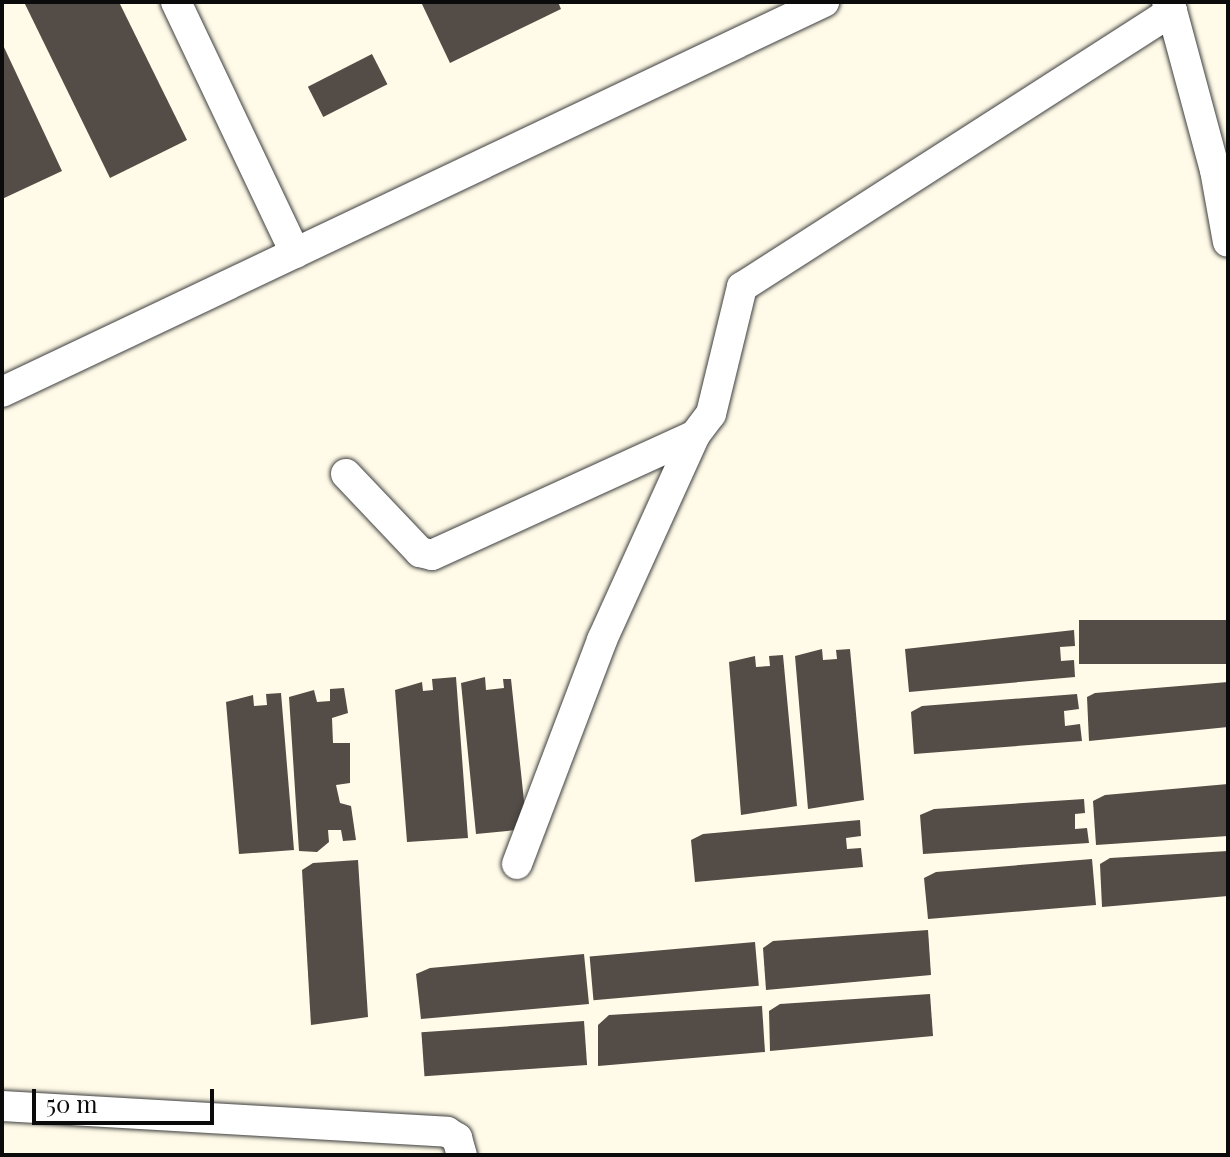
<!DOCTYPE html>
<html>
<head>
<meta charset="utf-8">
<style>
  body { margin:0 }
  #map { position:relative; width:1230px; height:1157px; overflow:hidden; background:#fffbe8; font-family:"Playfair Display",serif }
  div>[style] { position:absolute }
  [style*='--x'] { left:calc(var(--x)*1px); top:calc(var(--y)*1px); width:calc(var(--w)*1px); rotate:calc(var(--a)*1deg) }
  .building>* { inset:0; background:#544c46; transform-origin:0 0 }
  .roads { filter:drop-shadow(0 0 2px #3e3e3e) drop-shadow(0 0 2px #3e3e3e) }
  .minor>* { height:30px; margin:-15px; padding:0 15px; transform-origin:15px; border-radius:15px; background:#fff }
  span { translate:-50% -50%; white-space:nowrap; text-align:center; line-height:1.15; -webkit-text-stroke:8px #fff; paint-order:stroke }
  .frame { position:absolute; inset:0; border:4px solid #0b0b0b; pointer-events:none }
  .scale { position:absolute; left:32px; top:1089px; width:182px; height:36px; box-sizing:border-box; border:4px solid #0b0b0b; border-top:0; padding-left:10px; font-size:24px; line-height:28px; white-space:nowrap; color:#0b0b0b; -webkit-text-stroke:6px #fff; paint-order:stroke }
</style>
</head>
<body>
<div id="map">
  <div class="building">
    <i style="clip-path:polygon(24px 2px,119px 2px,187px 140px,110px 178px)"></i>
    <i style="clip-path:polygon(421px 2px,558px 2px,561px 9px,450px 63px)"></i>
    <i style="clip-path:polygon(2px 43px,62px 171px,2px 199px)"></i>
    <i style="left:372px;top:54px;width:34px;height:72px;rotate:63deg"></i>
    <i style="left:1228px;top:620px;width:44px;height:149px;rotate:90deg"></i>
    <i style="clip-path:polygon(1074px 630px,1075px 646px,1060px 647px,1061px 661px,1074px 660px,1075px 677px,909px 692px,905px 649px)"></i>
    <i style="clip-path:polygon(822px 649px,823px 660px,837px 659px,836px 650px,850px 649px,864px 800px,808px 809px,795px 656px)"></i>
    <i style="clip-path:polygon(783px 655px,797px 806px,741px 815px,729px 662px,755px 656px,756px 667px,770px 666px,769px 656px)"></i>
    <i style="clip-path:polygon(456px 677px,468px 838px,407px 842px,395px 690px,422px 682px,423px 691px,433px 690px,432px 679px)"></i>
    <i style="clip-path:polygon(485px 677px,486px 690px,504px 688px,503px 679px,511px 679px,527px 829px,476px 834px,461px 683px)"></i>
    <i style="clip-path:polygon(1228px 682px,1228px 727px,1089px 741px,1087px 697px,1095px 693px)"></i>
    <i style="clip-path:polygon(344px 688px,348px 713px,332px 718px,333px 743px,350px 743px,350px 783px,336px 785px,340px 803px,351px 806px,356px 840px,343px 841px,341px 830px,328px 830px,329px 842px,317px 852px,299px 851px,289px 697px,314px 690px,317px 702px,330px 701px,330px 689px)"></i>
    <i style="clip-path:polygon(281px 693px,294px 850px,239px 854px,226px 702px,253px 695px,254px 706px,267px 705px,266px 694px)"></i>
    <i style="clip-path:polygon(1077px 694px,1079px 709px,1064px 711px,1065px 726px,1080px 724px,1082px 741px,914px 754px,911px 712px,922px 706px)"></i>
    <i style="clip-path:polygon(1228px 784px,1228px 836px,1096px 845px,1093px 801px,1105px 795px)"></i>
    <i style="clip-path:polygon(1084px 799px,1085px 813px,1075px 814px,1075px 829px,1087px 828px,1089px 843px,923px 854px,920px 815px,934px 809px)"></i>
    <i style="clip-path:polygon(860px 820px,861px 836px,846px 838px,847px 849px,861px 848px,863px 867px,695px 882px,691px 840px,703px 834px)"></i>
    <i style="clip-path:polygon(1228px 851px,1228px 896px,1102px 907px,1100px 864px,1110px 858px)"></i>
    <i style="clip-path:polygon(1092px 859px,1096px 905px,928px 919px,924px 878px,936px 872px)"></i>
    <i style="clip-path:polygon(358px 860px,368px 1017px,311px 1025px,302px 870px,313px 863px)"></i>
    <i style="clip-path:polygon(928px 930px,931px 975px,766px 990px,763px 948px,773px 941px)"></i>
    <i style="left:755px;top:942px;width:44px;height:166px;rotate:85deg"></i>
    <i style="clip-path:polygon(584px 954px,589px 1004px,421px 1019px,416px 974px,430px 968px)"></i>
    <i style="clip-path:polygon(930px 994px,933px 1036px,770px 1051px,769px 1011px,780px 1004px)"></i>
    <i style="clip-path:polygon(762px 1006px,765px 1052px,598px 1066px,598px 1025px,609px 1015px)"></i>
    <i style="left:584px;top:1021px;width:44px;height:163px;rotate:86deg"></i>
  </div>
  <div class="roads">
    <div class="minor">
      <i style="--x:176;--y:2;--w:278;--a:64.6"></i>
      <i style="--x:1172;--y:11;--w:165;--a:74.9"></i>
      <i style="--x:1215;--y:170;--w:73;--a:79.8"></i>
      <i style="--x:2;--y:392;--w:910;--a:-25.38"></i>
      <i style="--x:346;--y:474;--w:108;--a:46.5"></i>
      <i style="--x:420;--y:552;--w:12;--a:14"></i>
      <i style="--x:432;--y:555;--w:289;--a:-24.5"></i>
      <i style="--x:695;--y:435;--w:26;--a:-53"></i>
      <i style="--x:711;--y:414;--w:131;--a:-76.3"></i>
      <i style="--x:742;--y:287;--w:511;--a:-32.69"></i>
      <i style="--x:1172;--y:11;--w:10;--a:-119"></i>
      <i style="--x:517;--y:864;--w:240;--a:-69.2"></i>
      <i style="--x:602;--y:640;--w:225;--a:-65.6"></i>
      <i style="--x:2;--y:1106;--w:446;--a:3.3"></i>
      <i style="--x:447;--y:1132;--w:12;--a:31"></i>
      <i style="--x:457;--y:1138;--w:18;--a:74"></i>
    </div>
  </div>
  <div class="frame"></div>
  <div class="scale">50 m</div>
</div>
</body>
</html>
